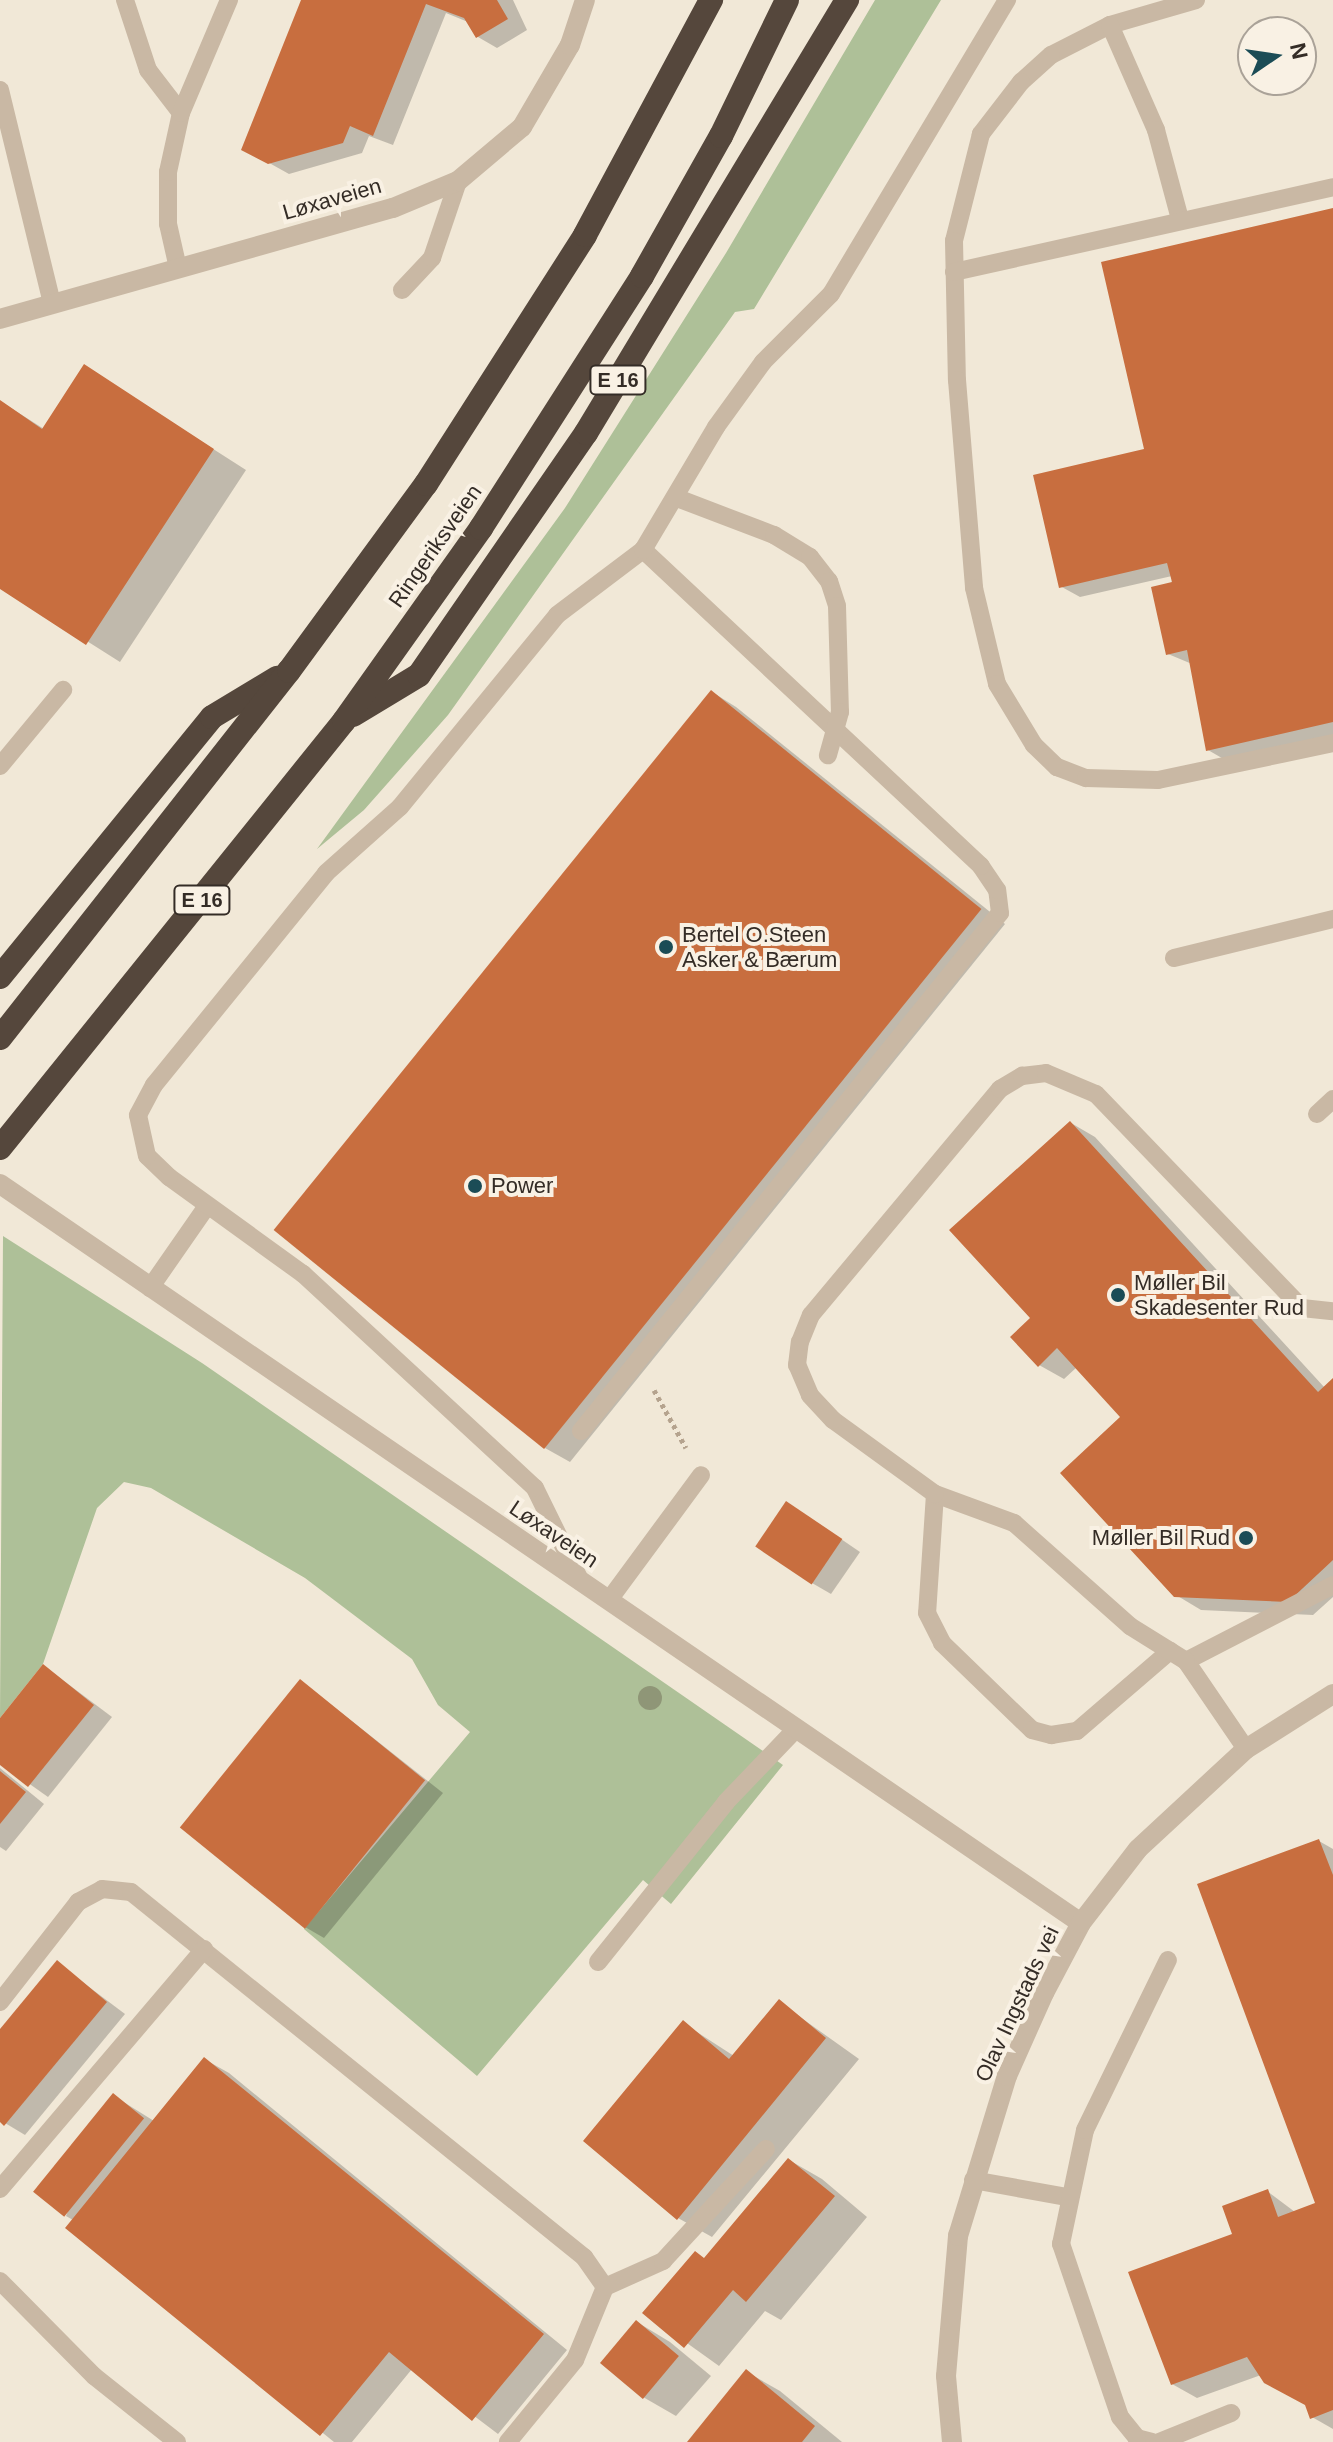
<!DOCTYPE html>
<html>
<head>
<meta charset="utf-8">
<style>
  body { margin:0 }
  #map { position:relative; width:1333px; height:2442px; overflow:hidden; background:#f1e8d7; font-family:Helvetica,sans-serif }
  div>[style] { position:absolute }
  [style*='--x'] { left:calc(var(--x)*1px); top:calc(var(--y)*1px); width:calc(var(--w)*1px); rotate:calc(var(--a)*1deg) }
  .green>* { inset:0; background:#aec098 }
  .shadow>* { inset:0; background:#0003 }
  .building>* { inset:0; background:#c86e3f; transform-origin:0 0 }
  .path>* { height:5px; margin-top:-2.5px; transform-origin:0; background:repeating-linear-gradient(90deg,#b5a38e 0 4px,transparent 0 8px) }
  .lane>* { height:18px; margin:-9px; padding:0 9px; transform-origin:9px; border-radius:9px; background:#c9b8a4 }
  .street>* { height:20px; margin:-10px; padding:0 10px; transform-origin:10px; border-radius:10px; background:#c9b8a4 }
  .highway>* { height:24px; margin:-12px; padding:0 12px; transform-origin:12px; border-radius:12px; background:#55473c }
  .lane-bridge>* { height:18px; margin:-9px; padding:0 9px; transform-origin:9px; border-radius:9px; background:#c9b8a4 }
  .trees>* { width:24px; height:24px; margin:-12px; border-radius:50%; background:#8f9677 }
  .dots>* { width:22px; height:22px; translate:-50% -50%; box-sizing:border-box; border:4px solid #f9f1e4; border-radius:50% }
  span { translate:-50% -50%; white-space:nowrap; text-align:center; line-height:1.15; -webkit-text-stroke:8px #f9f1e4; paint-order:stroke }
  .shield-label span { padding:2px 6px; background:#f9f1e4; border:2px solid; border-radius:6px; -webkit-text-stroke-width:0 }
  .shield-label { font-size:20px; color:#342c26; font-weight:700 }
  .street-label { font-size:22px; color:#342c26 }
  .poi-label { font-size:22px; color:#342c26 }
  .left { translate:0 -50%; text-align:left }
  .right { translate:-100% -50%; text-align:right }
  .north { position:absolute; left:1237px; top:16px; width:80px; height:80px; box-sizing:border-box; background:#f9f1e4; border:2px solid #aaa298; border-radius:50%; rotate:77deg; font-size:22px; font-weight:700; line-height:32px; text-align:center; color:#342c26 }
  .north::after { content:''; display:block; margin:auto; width:28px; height:36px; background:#1b4c56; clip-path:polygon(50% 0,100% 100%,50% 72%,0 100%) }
</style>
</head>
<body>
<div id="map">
  <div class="green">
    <i style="clip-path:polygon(875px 0,941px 0,754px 309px,735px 312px,448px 715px,364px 810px,317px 849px,565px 508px,726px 253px)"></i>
    <i style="clip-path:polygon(3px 1236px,202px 1363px,783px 1765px,671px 1904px,643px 1880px,477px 2076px,304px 1929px,470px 1732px,438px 1705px,412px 1659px,305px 1578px,151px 1488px,124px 1482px,97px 1508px,43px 1664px,0 1718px)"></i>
  </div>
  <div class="shadow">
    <i style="clip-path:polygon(303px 0,513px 0,527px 30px,497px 48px,478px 37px,468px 22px,446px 13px,393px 145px,369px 136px,362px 153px,289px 174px,244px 149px)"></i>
    <i style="clip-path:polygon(1333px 210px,1333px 736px,1227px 761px,1208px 750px,1192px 664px,1168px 654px,1172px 576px,1080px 597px,1060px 586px,1146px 451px)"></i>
    <i style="clip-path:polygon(85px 367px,246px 470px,120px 662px,0 586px,0 401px,44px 429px)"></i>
    <i style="clip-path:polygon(712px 692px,736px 707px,1005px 924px,570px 1462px,545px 1448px)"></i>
    <i style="clip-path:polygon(1071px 1123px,1095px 1137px,1325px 1388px,1333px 1381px,1333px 1597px,1313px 1615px,1201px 1610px,1176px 1595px,1123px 1417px,1077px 1367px,1064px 1379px,1039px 1365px,1033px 1319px)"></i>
    <i style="clip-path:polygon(806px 1515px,860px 1552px,831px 1594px,812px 1583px)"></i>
    <i style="clip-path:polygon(44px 1666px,112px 1717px,48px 1797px,0 1763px,0 1721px)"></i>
    <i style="clip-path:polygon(301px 1681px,443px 1793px,324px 1938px,305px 1927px)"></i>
    <i style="clip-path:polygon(0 1768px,44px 1804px,6px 1851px,0 1847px)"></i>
    <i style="clip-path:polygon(1319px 1841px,1333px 1849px,1333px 2429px,1312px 2417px,1307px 2405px,1261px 2375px,1197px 2398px,1172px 2384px,1235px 2235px,1267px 2191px,1295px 2212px,1318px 2204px)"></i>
    <i style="clip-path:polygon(57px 1963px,125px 2014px,25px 2135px,0 2120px,0 2032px)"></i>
    <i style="clip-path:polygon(779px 2002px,859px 2059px,712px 2237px,678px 2218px,683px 2023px,734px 2056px)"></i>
    <i style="clip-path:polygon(204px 2059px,229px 2073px,567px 2350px,498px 2434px,412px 2369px,352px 2442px,334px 2442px,68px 2227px,73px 2220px,66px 2216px,114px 2096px,154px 2121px)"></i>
    <i style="clip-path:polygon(789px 2160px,822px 2179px,867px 2217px,781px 2320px,765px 2311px,719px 2366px,645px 2313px,706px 2259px)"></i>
    <i style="clip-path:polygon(637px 2322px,670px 2342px,711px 2376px,676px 2416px,643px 2397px)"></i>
    <i style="clip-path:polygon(747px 2372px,780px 2391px,842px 2442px,689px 2442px)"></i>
  </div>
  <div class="building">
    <i style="clip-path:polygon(301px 0,497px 0,508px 19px,476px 38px,464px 18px,426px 4px,373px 136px,350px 126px,343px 143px,268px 164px,241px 150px)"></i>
    <i style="clip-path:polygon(1333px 208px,1333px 722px,1206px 751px,1187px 650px,1166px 655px,1151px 587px,1172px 582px,1167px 563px,1059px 588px,1033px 475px,1144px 449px,1101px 262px)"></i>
    <i style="clip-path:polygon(84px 364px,214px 449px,86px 645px,0 589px,0 400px,42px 429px)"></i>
    <i style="left:711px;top:690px;width:348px;height:695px;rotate:39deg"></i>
    <i style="clip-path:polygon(1070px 1121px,1318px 1392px,1333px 1378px,1333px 1560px,1288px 1602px,1174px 1597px,1060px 1473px,1120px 1417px,1057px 1348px,1038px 1367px,1010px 1337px,1030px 1318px,949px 1230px)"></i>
    <i style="left:786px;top:1501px;width:68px;height:55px;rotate:34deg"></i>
    <i style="clip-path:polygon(43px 1664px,94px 1705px,28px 1787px,0 1765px,0 1718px)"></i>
    <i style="left:300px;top:1679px;width:161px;height:191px;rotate:39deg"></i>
    <i style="clip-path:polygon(0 1771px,26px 1792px,0 1824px)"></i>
    <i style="clip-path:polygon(1319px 1839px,1333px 1875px,1333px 2410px,1310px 2419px,1305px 2405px,1264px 2383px,1247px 2357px,1171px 2385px,1128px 2272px,1232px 2234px,1222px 2206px,1268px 2189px,1278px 2217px,1315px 2203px,1197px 1884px)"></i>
    <i style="clip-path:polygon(57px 1960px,107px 2002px,4px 2126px,0 2122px,0 2029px)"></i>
    <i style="clip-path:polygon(779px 1999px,826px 2038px,677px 2220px,583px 2141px,683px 2020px,729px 2059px)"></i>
    <i style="clip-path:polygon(204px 2057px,544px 2334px,472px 2421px,389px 2352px,320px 2436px,65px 2228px)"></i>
    <i style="left:113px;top:2093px;width:40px;height:127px;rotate:39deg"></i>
    <i style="clip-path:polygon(788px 2158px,835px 2196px,746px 2302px,733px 2290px,684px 2348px,642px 2313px,695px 2251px,704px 2258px)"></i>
    <i style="left:636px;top:2320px;width:56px;height:56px;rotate:40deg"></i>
    <i style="clip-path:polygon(746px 2369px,815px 2426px,802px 2442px,687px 2442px)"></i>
  </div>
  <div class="path">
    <i style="--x:654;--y:1390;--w:66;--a:61.1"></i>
  </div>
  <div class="lane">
    <i style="--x:125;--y:0;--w:74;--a:71.8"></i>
    <i style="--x:148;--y:70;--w:54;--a:52.5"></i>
    <i style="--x:1196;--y:0;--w:90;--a:163.8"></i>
    <i style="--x:1110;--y:25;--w:66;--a:153"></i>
    <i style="--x:1051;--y:55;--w:40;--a:138"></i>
    <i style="--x:1021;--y:82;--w:66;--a:127.6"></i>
    <i style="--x:981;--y:134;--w:110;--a:104.2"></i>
    <i style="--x:954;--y:241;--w:139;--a:88.8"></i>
    <i style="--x:957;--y:380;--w:209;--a:85.3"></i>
    <i style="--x:974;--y:588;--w:99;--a:76.5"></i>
    <i style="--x:997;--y:684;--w:71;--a:58.8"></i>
    <i style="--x:1034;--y:745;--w:32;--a:44"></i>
    <i style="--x:1057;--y:767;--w:31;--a:21"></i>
    <i style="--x:1086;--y:778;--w:72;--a:1.6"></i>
    <i style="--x:1158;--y:780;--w:179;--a:-11.9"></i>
    <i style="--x:1110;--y:25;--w:115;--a:66.3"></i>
    <i style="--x:1156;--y:130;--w:92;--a:74.9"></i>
    <i style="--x:0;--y:90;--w:220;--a:76.3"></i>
    <i style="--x:178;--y:268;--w:45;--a:-102.8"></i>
    <i style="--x:168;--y:224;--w:52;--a:-90"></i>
    <i style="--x:168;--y:172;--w:60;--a:-77.6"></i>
    <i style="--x:181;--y:113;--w:123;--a:-67"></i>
    <i style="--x:954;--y:272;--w:388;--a:-12.6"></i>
    <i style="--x:402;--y:290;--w:44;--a:-46.8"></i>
    <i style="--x:432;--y:258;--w:81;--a:-71.3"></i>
    <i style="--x:677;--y:498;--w:104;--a:20.9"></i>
    <i style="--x:0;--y:766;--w:99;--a:-50.3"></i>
    <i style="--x:1174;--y:958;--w:164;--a:-13.8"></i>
    <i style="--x:1317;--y:1114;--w:22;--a:-43"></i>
    <i style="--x:150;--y:1288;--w:100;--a:-55.2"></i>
    <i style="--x:581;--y:1431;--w:666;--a:-51.03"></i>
    <i style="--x:1000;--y:913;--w:23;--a:-97"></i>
    <i style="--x:997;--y:890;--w:29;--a:-124"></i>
    <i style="--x:981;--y:866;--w:463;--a:-136.9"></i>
    <i style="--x:935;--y:1494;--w:119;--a:93.8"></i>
    <i style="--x:927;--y:1613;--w:34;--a:63"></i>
    <i style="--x:942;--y:1643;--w:125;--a:44"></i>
    <i style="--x:1032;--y:1730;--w:20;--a:15"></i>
    <i style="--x:1051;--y:1735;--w:26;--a:-9"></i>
    <i style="--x:1077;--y:1731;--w:123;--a:-40.7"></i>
    <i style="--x:581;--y:1582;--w:105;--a:-116.1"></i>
    <i style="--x:535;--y:1488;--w:316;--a:-137.3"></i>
    <i style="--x:303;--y:1274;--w:165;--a:-144.1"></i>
    <i style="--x:169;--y:1177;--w:30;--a:-136"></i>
    <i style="--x:147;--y:1156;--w:42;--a:-102.4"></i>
    <i style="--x:138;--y:1115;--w:34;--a:-62"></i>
    <i style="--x:154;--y:1085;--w:273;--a:-50.9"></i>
    <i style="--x:326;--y:873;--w:99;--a:-41.7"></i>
    <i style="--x:400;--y:807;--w:248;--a:-50.7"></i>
    <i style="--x:557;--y:615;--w:108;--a:-37.1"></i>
    <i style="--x:643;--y:550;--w:143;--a:-59.3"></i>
    <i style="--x:716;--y:427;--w:80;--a:-54.1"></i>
    <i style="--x:763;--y:362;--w:96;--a:-45"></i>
    <i style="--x:831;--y:294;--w:343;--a:-59.1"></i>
    <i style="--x:609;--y:1600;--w:155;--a:-53.6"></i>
    <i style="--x:1186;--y:1661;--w:165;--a:-27.3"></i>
    <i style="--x:1246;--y:1749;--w:107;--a:-124.3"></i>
    <i style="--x:1186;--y:1661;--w:66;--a:-148"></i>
    <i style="--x:1130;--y:1626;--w:155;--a:-138.4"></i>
    <i style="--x:1014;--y:1523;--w:84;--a:-159.8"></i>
    <i style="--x:935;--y:1494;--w:126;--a:-144"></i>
    <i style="--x:833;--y:1420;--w:34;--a:-133"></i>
    <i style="--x:810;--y:1395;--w:33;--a:-113"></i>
    <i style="--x:797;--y:1365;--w:23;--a:-83"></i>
    <i style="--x:800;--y:1342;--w:29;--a:-68"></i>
    <i style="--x:811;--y:1315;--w:295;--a:-50.1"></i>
    <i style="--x:1000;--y:1089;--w:26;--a:-31"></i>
    <i style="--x:1022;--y:1076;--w:24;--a:-7"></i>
    <i style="--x:1046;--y:1073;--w:54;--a:22.8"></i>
    <i style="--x:1096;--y:1094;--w:297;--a:46.1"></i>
    <i style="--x:1302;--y:1308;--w:31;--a:6"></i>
    <i style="--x:598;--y:1962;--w:205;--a:-51.3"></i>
    <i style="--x:726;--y:1802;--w:101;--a:-46.2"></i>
    <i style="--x:0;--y:2002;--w:127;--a:-52"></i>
    <i style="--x:78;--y:1902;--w:27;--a:-28"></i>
    <i style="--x:102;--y:1889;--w:29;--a:6"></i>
    <i style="--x:131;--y:1892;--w:582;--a:38.86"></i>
    <i style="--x:584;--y:2257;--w:37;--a:55"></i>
    <i style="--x:605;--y:2287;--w:79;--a:112.3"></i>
    <i style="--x:575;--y:2360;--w:106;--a:129.3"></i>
    <i style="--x:973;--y:2180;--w:96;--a:10.3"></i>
    <i style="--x:0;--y:2189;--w:315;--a:-49.6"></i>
    <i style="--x:0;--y:2281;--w:134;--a:45.3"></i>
    <i style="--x:94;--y:2376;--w:106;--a:38.5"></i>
    <i style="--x:605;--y:2287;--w:64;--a:-24.1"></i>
    <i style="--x:663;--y:2261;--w:152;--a:-47.4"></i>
    <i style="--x:1152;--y:2442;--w:16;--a:-165"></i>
    <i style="--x:1137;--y:2438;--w:27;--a:-129"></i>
    <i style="--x:1120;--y:2417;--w:183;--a:-108.8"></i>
    <i style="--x:1061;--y:2244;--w:116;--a:-78.1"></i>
    <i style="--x:1085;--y:2130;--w:189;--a:-64"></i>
    <i style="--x:1159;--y:2442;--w:78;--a:-21.9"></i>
  </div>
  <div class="street">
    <i style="--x:0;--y:319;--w:408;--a:-15.8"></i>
    <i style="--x:393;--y:208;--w:70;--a:-22.6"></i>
    <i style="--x:458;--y:181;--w:84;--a:-40.2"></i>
    <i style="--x:522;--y:127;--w:95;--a:-59.7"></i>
    <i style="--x:570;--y:45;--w:47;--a:-71.6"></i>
    <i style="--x:0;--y:1184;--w:1309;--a:34.36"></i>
    <i style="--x:952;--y:2442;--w:66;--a:-95.2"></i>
    <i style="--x:946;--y:2376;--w:141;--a:-85.1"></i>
    <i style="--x:958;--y:2236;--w:167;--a:-73"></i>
    <i style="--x:1007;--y:2076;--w:91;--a:-66"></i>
    <i style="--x:1044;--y:1993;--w:79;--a:-62.1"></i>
    <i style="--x:1081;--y:1923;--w:93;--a:-52.4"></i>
    <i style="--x:1138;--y:1849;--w:147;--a:-42.8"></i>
    <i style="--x:1246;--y:1749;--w:103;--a:-32.3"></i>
  </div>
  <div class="highway">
    <i style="--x:353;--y:715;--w:77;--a:-31.2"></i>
    <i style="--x:419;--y:675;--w:294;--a:-55.4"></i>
    <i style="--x:586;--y:433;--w:506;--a:-58.92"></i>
    <i style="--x:0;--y:977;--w:335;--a:-50.8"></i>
    <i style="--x:212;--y:717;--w:76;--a:-31"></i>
    <i style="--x:0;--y:1038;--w:467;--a:-51.8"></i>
    <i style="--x:289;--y:671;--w:232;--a:-53.8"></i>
    <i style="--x:426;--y:484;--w:295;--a:-57.4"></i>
    <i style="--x:585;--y:235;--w:267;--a:-61.8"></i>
    <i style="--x:0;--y:1148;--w:548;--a:-51.14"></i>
    <i style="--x:344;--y:721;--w:237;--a:-54.6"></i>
    <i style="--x:481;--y:528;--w:299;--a:-57.4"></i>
    <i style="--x:642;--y:276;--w:161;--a:-60.6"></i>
    <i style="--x:721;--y:136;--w:151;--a:-64.1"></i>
  </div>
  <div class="lane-bridge">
    <i style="--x:774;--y:535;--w:42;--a:31.4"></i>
    <i style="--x:810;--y:557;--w:31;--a:52"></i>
    <i style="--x:829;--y:581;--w:26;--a:72"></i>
    <i style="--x:837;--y:606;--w:106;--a:88.4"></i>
    <i style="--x:840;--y:712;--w:45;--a:105.6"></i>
  </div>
  <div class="trees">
    <i style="left:650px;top:1698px"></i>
  </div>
  <div class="dots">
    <i style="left:666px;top:947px;background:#1b4c56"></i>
    <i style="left:475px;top:1186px;background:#1b4c56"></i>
    <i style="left:1118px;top:1295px;background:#1b4c56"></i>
    <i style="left:1246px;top:1538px;background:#1b4c56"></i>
  </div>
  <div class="shield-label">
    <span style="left:618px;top:380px">E 16</span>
    <span style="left:202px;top:900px">E 16</span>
  </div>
  <div class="street-label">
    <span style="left:332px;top:199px;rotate:-16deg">Løxaveien</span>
    <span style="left:435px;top:546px;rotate:-55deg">Ringeriksveien</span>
    <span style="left:554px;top:1534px;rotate:34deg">Løxaveien</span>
    <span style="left:1017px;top:2004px;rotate:-65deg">Olav Ingstads vei</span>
  </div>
  <div class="poi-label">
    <span class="left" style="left:682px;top:947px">Bertel O.Steen<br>Asker &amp; Bærum</span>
    <span class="left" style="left:491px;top:1186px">Power</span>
    <span class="left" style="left:1134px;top:1295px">Møller Bil<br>Skadesenter Rud</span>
    <span class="right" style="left:1230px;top:1538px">Møller Bil Rud</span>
  </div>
  <div class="north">N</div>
</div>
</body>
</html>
